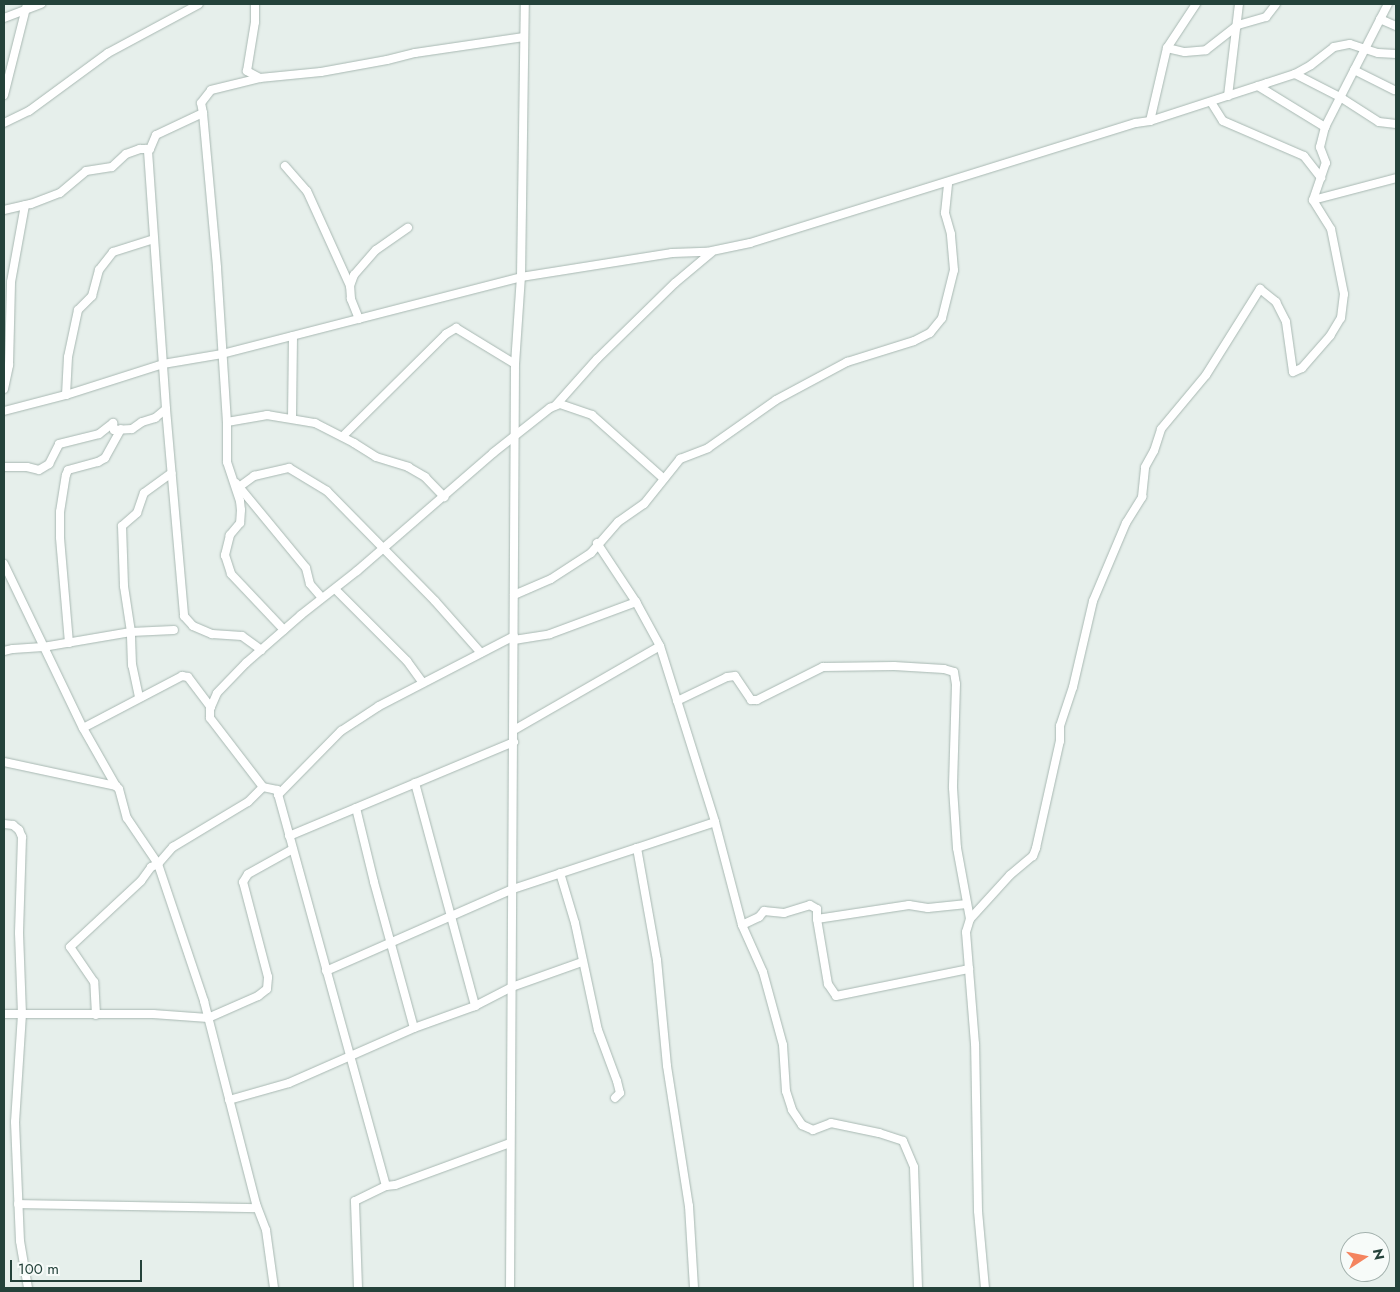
<!DOCTYPE html>
<html>
<head>
<meta charset="utf-8">
<style>
  body { margin:0 }
  #map { position:relative; width:1400px; height:1292px; overflow:hidden; background:#e6efeb; font-family:Jost,sans-serif }
  div>[style] { position:absolute }
  [style*='--x'] { left:calc(var(--x)*1px); top:calc(var(--y)*1px); width:calc(var(--w)*1px); rotate:calc(var(--a)*1deg) }
  .roads { filter:drop-shadow(0 0 1px #a8b8b2) drop-shadow(0 0 1px #a8b8b2) }
  .minor>* { height:8px; margin:-4px; padding:0 4px; transform-origin:4px; border-radius:4px; background:#fff }
  span { translate:-50% -50%; white-space:nowrap; text-align:center; line-height:1.15; -webkit-text-stroke:4.5px #f7fbf9; paint-order:stroke }
  .frame { position:absolute; inset:0; border:5px solid #24423a; pointer-events:none }
  .north { position:absolute; left:1340px; top:1232px; width:50px; height:50px; box-sizing:border-box; background:#f7fbf9; border:1px solid #a3b1ad; border-radius:50%; rotate:79deg; font-size:14px; font-weight:700; line-height:20px; text-align:center; color:#24423a }
  .north::after { content:''; display:block; margin:auto; width:18px; height:22px; background:#f4845f; clip-path:polygon(50% 0,100% 100%,50% 72%,0 100%) }
  .scale { position:absolute; left:10px; top:1260px; width:132px; height:22px; box-sizing:border-box; border:2px solid #24423a; border-top:0; padding-left:6px; font-size:15px; line-height:18px; white-space:nowrap; color:#24423a; -webkit-text-stroke:4px #f7fbf9; paint-order:stroke }
</style>
</head>
<body>
<div id="map">
  <div class="roads">
    <div class="minor">
      <i style="--x:4;--y:18;--w:40;--a:-21"></i>
      <i style="--x:1380;--y:19;--w:17;--a:24"></i>
      <i style="--x:1167;--y:48;--w:18;--a:13"></i>
      <i style="--x:1185;--y:52;--w:21;--a:-5"></i>
      <i style="--x:1206;--y:50;--w:41;--a:-38"></i>
      <i style="--x:1238;--y:25;--w:29;--a:-16"></i>
      <i style="--x:1266;--y:17;--w:16;--a:-52"></i>
      <i style="--x:1354;--y:70;--w:45;--a:26.6"></i>
      <i style="--x:1295;--y:74;--w:51;--a:27.1"></i>
      <i style="--x:1340;--y:97;--w:46;--a:32.7"></i>
      <i style="--x:1379;--y:122;--w:17;--a:7"></i>
      <i style="--x:260;--y:78;--w:61;--a:-5.6"></i>
      <i style="--x:321;--y:72;--w:67;--a:-10.3"></i>
      <i style="--x:387;--y:60;--w:29;--a:-14"></i>
      <i style="--x:415;--y:53;--w:110;--a:-8.4"></i>
      <i style="--x:1258;--y:86;--w:79;--a:31.5"></i>
      <i style="--x:4;--y:95;--w:94;--a:-75.8"></i>
      <i style="--x:1228;--y:96;--w:93;--a:-83.2"></i>
      <i style="--x:1211;--y:102;--w:22;--a:58"></i>
      <i style="--x:1223;--y:121;--w:88;--a:23.4"></i>
      <i style="--x:1304;--y:156;--w:28;--a:52"></i>
      <i style="--x:203;--y:113;--w:10;--a:-101"></i>
      <i style="--x:201;--y:103;--w:16;--a:-52"></i>
      <i style="--x:211;--y:90;--w:50;--a:-13.8"></i>
      <i style="--x:260;--y:78;--w:15;--a:-152"></i>
      <i style="--x:247;--y:71;--w:50;--a:-80.7"></i>
      <i style="--x:255;--y:22;--w:18;--a:-90"></i>
      <i style="--x:1150;--y:121;--w:75;--a:-76.9"></i>
      <i style="--x:1167;--y:48;--w:53;--a:-56.6"></i>
      <i style="--x:4;--y:123;--w:28;--a:-26"></i>
      <i style="--x:29;--y:111;--w:98;--a:-36.3"></i>
      <i style="--x:108;--y:53;--w:103;--a:-28.3"></i>
      <i style="--x:146;--y:149;--w:4;--a:0"></i>
      <i style="--x:150;--y:149;--w:15;--a:-67"></i>
      <i style="--x:156;--y:135;--w:52;--a:-25.1"></i>
      <i style="--x:203;--y:113;--w:156;--a:84.8"></i>
      <i style="--x:217;--y:268;--w:154;--a:86.3"></i>
      <i style="--x:227;--y:422;--w:40;--a:90"></i>
      <i style="--x:227;--y:462;--w:41;--a:71.6"></i>
      <i style="--x:240;--y:501;--w:9;--a:84"></i>
      <i style="--x:241;--y:510;--w:13;--a:94"></i>
      <i style="--x:240;--y:523;--w:16;--a:130"></i>
      <i style="--x:230;--y:535;--w:21;--a:104"></i>
      <i style="--x:225;--y:555;--w:20;--a:72"></i>
      <i style="--x:231;--y:574;--w:77;--a:46.6"></i>
      <i style="--x:285;--y:166;--w:33;--a:49"></i>
      <i style="--x:307;--y:191;--w:104;--a:65.6"></i>
      <i style="--x:1313;--y:200;--w:86;--a:-14.8"></i>
      <i style="--x:4;--y:210;--w:28;--a:-13"></i>
      <i style="--x:31;--y:204;--w:31;--a:-21"></i>
      <i style="--x:60;--y:193;--w:34;--a:-40"></i>
      <i style="--x:86;--y:171;--w:26;--a:-9"></i>
      <i style="--x:112;--y:167;--w:19;--a:-43"></i>
      <i style="--x:126;--y:154;--w:15;--a:-20"></i>
      <i style="--x:140;--y:149;--w:6;--a:0"></i>
      <i style="--x:146;--y:149;--w:3;--a:45"></i>
      <i style="--x:148;--y:151;--w:259;--a:86"></i>
      <i style="--x:166;--y:409;--w:208;--a:85"></i>
      <i style="--x:184;--y:616;--w:13;--a:48"></i>
      <i style="--x:193;--y:626;--w:21;--a:23"></i>
      <i style="--x:212;--y:634;--w:30;--a:4"></i>
      <i style="--x:242;--y:636;--w:24;--a:36"></i>
      <i style="--x:359;--y:319;--w:22;--a:-112"></i>
      <i style="--x:351;--y:299;--w:13;--a:-94"></i>
      <i style="--x:350;--y:286;--w:12;--a:-70"></i>
      <i style="--x:354;--y:275;--w:33;--a:-49"></i>
      <i style="--x:376;--y:250;--w:39;--a:-35"></i>
      <i style="--x:4;--y:389;--w:25;--a:-78"></i>
      <i style="--x:9;--y:365;--w:83;--a:-88.6"></i>
      <i style="--x:11;--y:282;--w:78;--a:-79.7"></i>
      <i style="--x:66;--y:395;--w:38;--a:-87"></i>
      <i style="--x:68;--y:357;--w:48;--a:-78"></i>
      <i style="--x:78;--y:310;--w:20;--a:-45"></i>
      <i style="--x:92;--y:296;--w:27;--a:-75"></i>
      <i style="--x:99;--y:270;--w:23;--a:-52"></i>
      <i style="--x:113;--y:252;--w:43;--a:-17.6"></i>
      <i style="--x:556;--y:405;--w:62;--a:-48.3"></i>
      <i style="--x:597;--y:359;--w:109;--a:-44.3"></i>
      <i style="--x:675;--y:283;--w:48;--a:-40"></i>
      <i style="--x:4;--y:411;--w:64;--a:-14.5"></i>
      <i style="--x:66;--y:395;--w:102;--a:-17.7"></i>
      <i style="--x:163;--y:364;--w:60;--a:-9.6"></i>
      <i style="--x:222;--y:354;--w:309;--a:-14.4"></i>
      <i style="--x:521;--y:277;--w:153;--a:-9"></i>
      <i style="--x:672;--y:253;--w:35;--a:-2"></i>
      <i style="--x:707;--y:252;--w:44;--a:-11.8"></i>
      <i style="--x:750;--y:243;--w:404;--a:-17.3"></i>
      <i style="--x:1136;--y:123;--w:14;--a:-8"></i>
      <i style="--x:1150;--y:121;--w:123;--a:-18"></i>
      <i style="--x:1267;--y:83;--w:29;--a:-18"></i>
      <i style="--x:1295;--y:74;--w:18;--a:-29"></i>
      <i style="--x:1311;--y:65;--w:29;--a:-38"></i>
      <i style="--x:1334;--y:47;--w:16;--a:-11"></i>
      <i style="--x:1350;--y:44;--w:29;--a:18"></i>
      <i style="--x:1378;--y:53;--w:18;--a:3"></i>
      <i style="--x:292;--y:418;--w:82;--a:-89.3"></i>
      <i style="--x:227;--y:422;--w:41;--a:-9.9"></i>
      <i style="--x:267;--y:415;--w:49;--a:9.5"></i>
      <i style="--x:315;--y:423;--w:44;--a:27.1"></i>
      <i style="--x:354;--y:443;--w:26;--a:32"></i>
      <i style="--x:376;--y:457;--w:34;--a:17"></i>
      <i style="--x:408;--y:467;--w:20;--a:30"></i>
      <i style="--x:425;--y:477;--w:28;--a:46"></i>
      <i style="--x:343;--y:436;--w:145;--a:-44.7"></i>
      <i style="--x:446;--y:334;--w:12;--a:-31"></i>
      <i style="--x:456;--y:328;--w:69;--a:31.4"></i>
      <i style="--x:4;--y:467;--w:23;--a:0"></i>
      <i style="--x:27;--y:467;--w:12;--a:14"></i>
      <i style="--x:39;--y:470;--w:12;--a:-31"></i>
      <i style="--x:49;--y:464;--w:22;--a:-63"></i>
      <i style="--x:59;--y:444;--w:41;--a:-14"></i>
      <i style="--x:99;--y:434;--w:18;--a:-38"></i>
      <i style="--x:113;--y:423;--w:7;--a:82"></i>
      <i style="--x:114;--y:430;--w:18;--a:-3"></i>
      <i style="--x:132;--y:429;--w:12;--a:-35"></i>
      <i style="--x:142;--y:422;--w:14;--a:-17"></i>
      <i style="--x:155;--y:418;--w:14;--a:-39"></i>
      <i style="--x:236;--y:483;--w:110;--a:50.5"></i>
      <i style="--x:306;--y:568;--w:16;--a:76"></i>
      <i style="--x:310;--y:584;--w:18;--a:49"></i>
      <i style="--x:239;--y:487;--w:19;--a:-36"></i>
      <i style="--x:254;--y:476;--w:36;--a:-13"></i>
      <i style="--x:289;--y:468;--w:44;--a:31.2"></i>
      <i style="--x:327;--y:491;--w:154;--a:45.5"></i>
      <i style="--x:435;--y:601;--w:69;--a:48.5"></i>
      <i style="--x:597;--y:543;--w:71;--a:56.5"></i>
      <i style="--x:636;--y:602;--w:50;--a:61.4"></i>
      <i style="--x:660;--y:646;--w:184;--a:72.6"></i>
      <i style="--x:715;--y:822;--w:106;--a:75.3"></i>
      <i style="--x:742;--y:925;--w:51;--a:65.9"></i>
      <i style="--x:763;--y:972;--w:76;--a:74.7"></i>
      <i style="--x:783;--y:1045;--w:46;--a:86.3"></i>
      <i style="--x:786;--y:1091;--w:20;--a:72"></i>
      <i style="--x:792;--y:1110;--w:18;--a:56"></i>
      <i style="--x:802;--y:1125;--w:12;--a:24"></i>
      <i style="--x:813;--y:1130;--w:19;--a:-21"></i>
      <i style="--x:831;--y:1123;--w:49;--a:11.8"></i>
      <i style="--x:879;--y:1133;--w:25;--a:18"></i>
      <i style="--x:903;--y:1141;--w:28;--a:67"></i>
      <i style="--x:914;--y:1167;--w:121;--a:88.1"></i>
      <i style="--x:4;--y:564;--w:182;--a:64.3"></i>
      <i style="--x:83;--y:728;--w:67;--a:60.4"></i>
      <i style="--x:335;--y:589;--w:102;--a:45"></i>
      <i style="--x:407;--y:661;--w:27;--a:54"></i>
      <i style="--x:514;--y:595;--w:40;--a:-23.4"></i>
      <i style="--x:551;--y:579;--w:48;--a:-33"></i>
      <i style="--x:591;--y:553;--w:41;--a:-48.9"></i>
      <i style="--x:618;--y:522;--w:32;--a:-35"></i>
      <i style="--x:644;--y:504;--w:58;--a:-51.3"></i>
      <i style="--x:680;--y:459;--w:30;--a:-21"></i>
      <i style="--x:708;--y:448;--w:83;--a:-35.2"></i>
      <i style="--x:776;--y:400;--w:81;--a:-28.2"></i>
      <i style="--x:847;--y:362;--w:70;--a:-17.4"></i>
      <i style="--x:914;--y:341;--w:18;--a:-27"></i>
      <i style="--x:930;--y:333;--w:19;--a:-51"></i>
      <i style="--x:942;--y:318;--w:49;--a:-76"></i>
      <i style="--x:954;--y:270;--w:36;--a:-95"></i>
      <i style="--x:951;--y:234;--w:22;--a:-106"></i>
      <i style="--x:945;--y:213;--w:31;--a:-84"></i>
      <i style="--x:514;--y:640;--w:36;--a:-9"></i>
      <i style="--x:550;--y:634;--w:92;--a:-20.4"></i>
      <i style="--x:69;--y:643;--w:106;--a:-94.9"></i>
      <i style="--x:60;--y:537;--w:25;--a:-90"></i>
      <i style="--x:60;--y:512;--w:37;--a:-81"></i>
      <i style="--x:66;--y:475;--w:5;--a:-68"></i>
      <i style="--x:68;--y:470;--w:31;--a:-15"></i>
      <i style="--x:98;--y:462;--w:8;--a:-30"></i>
      <i style="--x:105;--y:458;--w:33;--a:-61"></i>
      <i style="--x:4;--y:651;--w:9;--a:-13"></i>
      <i style="--x:13;--y:649;--w:30;--a:-4"></i>
      <i style="--x:43;--y:647;--w:89;--a:-9.7"></i>
      <i style="--x:131;--y:632;--w:43;--a:-2.7"></i>
      <i style="--x:139;--y:697;--w:33;--a:-102"></i>
      <i style="--x:132;--y:665;--w:33;--a:-92"></i>
      <i style="--x:131;--y:632;--w:47;--a:-98.7"></i>
      <i style="--x:124;--y:586;--w:60;--a:-91.9"></i>
      <i style="--x:122;--y:526;--w:20;--a:-41"></i>
      <i style="--x:137;--y:513;--w:21;--a:-71"></i>
      <i style="--x:144;--y:493;--w:34;--a:-36"></i>
      <i style="--x:677;--y:701;--w:55;--a:-25.6"></i>
      <i style="--x:727;--y:677;--w:8;--a:-7"></i>
      <i style="--x:735;--y:676;--w:29;--a:56"></i>
      <i style="--x:751;--y:700;--w:6;--a:0"></i>
      <i style="--x:757;--y:700;--w:74;--a:-26.6"></i>
      <i style="--x:823;--y:667;--w:71;--a:-0.8"></i>
      <i style="--x:894;--y:666;--w:50;--a:3.4"></i>
      <i style="--x:944;--y:669;--w:10;--a:17"></i>
      <i style="--x:954;--y:672;--w:12;--a:81"></i>
      <i style="--x:956;--y:684;--w:104;--a:91.7"></i>
      <i style="--x:953;--y:788;--w:60;--a:86.2"></i>
      <i style="--x:957;--y:848;--w:72;--a:79.6"></i>
      <i style="--x:83;--y:728;--w:112;--a:-27.7"></i>
      <i style="--x:182;--y:676;--w:6;--a:9"></i>
      <i style="--x:188;--y:677;--w:38;--a:53"></i>
      <i style="--x:514;--y:730;--w:168;--a:-29.9"></i>
      <i style="--x:4;--y:762;--w:115;--a:12.1"></i>
      <i style="--x:116;--y:786;--w:4;--a:45"></i>
      <i style="--x:119;--y:789;--w:30;--a:75"></i>
      <i style="--x:127;--y:818;--w:55;--a:56"></i>
      <i style="--x:158;--y:864;--w:145;--a:71.4"></i>
      <i style="--x:204;--y:1001;--w:210;--a:75.6"></i>
      <i style="--x:256;--y:1204;--w:28;--a:69"></i>
      <i style="--x:266;--y:1230;--w:59;--a:82.1"></i>
      <i style="--x:415;--y:783;--w:231;--a:74.9"></i>
      <i style="--x:278;--y:795;--w:90;--a:-45.5"></i>
      <i style="--x:341;--y:731;--w:45;--a:-33.3"></i>
      <i style="--x:379;--y:706;--w:152;--a:-27.4"></i>
      <i style="--x:356;--y:808;--w:76;--a:76.3"></i>
      <i style="--x:374;--y:882;--w:151;--a:74.7"></i>
      <i style="--x:4;--y:824;--w:9;--a:6"></i>
      <i style="--x:13;--y:825;--w:8;--a:40"></i>
      <i style="--x:19;--y:830;--w:8;--a:67"></i>
      <i style="--x:22;--y:837;--w:96;--a:91.8"></i>
      <i style="--x:19;--y:933;--w:81;--a:87.9"></i>
      <i style="--x:22;--y:1014;--w:108;--a:93.7"></i>
      <i style="--x:15;--y:1122;--w:119;--a:87.6"></i>
      <i style="--x:20;--y:1241;--w:48;--a:80.3"></i>
      <i style="--x:289;--y:836;--w:244;--a:-22.7"></i>
      <i style="--x:637;--y:848;--w:82;--a:-18.4"></i>
      <i style="--x:560;--y:873;--w:52;--a:73.3"></i>
      <i style="--x:575;--y:923;--w:109;--a:77.9"></i>
      <i style="--x:598;--y:1030;--w:54;--a:69.6"></i>
      <i style="--x:617;--y:1081;--w:12;--a:76"></i>
      <i style="--x:620;--y:1093;--w:7;--a:135"></i>
      <i style="--x:817;--y:919;--w:93;--a:-8.7"></i>
      <i style="--x:909;--y:905;--w:19;--a:9"></i>
      <i style="--x:928;--y:908;--w:39;--a:-6"></i>
      <i style="--x:742;--y:925;--w:19;--a:-25"></i>
      <i style="--x:759;--y:917;--w:8;--a:-50"></i>
      <i style="--x:764;--y:911;--w:20;--a:6"></i>
      <i style="--x:784;--y:913;--w:27;--a:-17"></i>
      <i style="--x:810;--y:905;--w:8;--a:30"></i>
      <i style="--x:817;--y:909;--w:10;--a:90"></i>
      <i style="--x:817;--y:919;--w:66;--a:80.4"></i>
      <i style="--x:828;--y:984;--w:14;--a:56"></i>
      <i style="--x:836;--y:996;--w:136;--a:-11.5"></i>
      <i style="--x:326;--y:971;--w:204;--a:-23.7"></i>
      <i style="--x:513;--y:889;--w:131;--a:-18.3"></i>
      <i style="--x:637;--y:848;--w:114;--a:79.9"></i>
      <i style="--x:657;--y:960;--w:106;--a:84.6"></i>
      <i style="--x:667;--y:1066;--w:142;--a:81.1"></i>
      <i style="--x:689;--y:1206;--w:82;--a:86.5"></i>
      <i style="--x:4;--y:1014;--w:149;--a:0"></i>
      <i style="--x:153;--y:1014;--w:55;--a:4.2"></i>
      <i style="--x:208;--y:1018;--w:55;--a:-23.7"></i>
      <i style="--x:258;--y:996;--w:11;--a:-38"></i>
      <i style="--x:267;--y:989;--w:12;--a:-85"></i>
      <i style="--x:268;--y:977;--w:98;--a:-104.7"></i>
      <i style="--x:243;--y:882;--w:9;--a:-58"></i>
      <i style="--x:248;--y:874;--w:51;--a:-29.1"></i>
      <i style="--x:96;--y:1015;--w:33;--a:-93"></i>
      <i style="--x:94;--y:982;--w:42;--a:-124.4"></i>
      <i style="--x:70;--y:947;--w:97;--a:-42.9"></i>
      <i style="--x:141;--y:881;--w:17;--a:-54"></i>
      <i style="--x:151;--y:867;--w:8;--a:-23"></i>
      <i style="--x:158;--y:864;--w:23;--a:-49"></i>
      <i style="--x:173;--y:847;--w:87;--a:-31"></i>
      <i style="--x:248;--y:802;--w:21;--a:-45"></i>
      <i style="--x:229;--y:1100;--w:62;--a:-15.8"></i>
      <i style="--x:289;--y:1083;--w:137;--a:-23.7"></i>
      <i style="--x:414;--y:1028;--w:65;--a:-19.8"></i>
      <i style="--x:475;--y:1006;--w:42;--a:-27.2"></i>
      <i style="--x:512;--y:987;--w:74;--a:-19.7"></i>
      <i style="--x:510;--y:1143;--w:122;--a:159.9"></i>
      <i style="--x:395;--y:1185;--w:9;--a:174"></i>
      <i style="--x:386;--y:1186;--w:411;--a:-105.4"></i>
      <i style="--x:277;--y:790;--w:14;--a:-168"></i>
      <i style="--x:263;--y:787;--w:87;--a:-127.5"></i>
      <i style="--x:210;--y:718;--w:9;--a:-90"></i>
      <i style="--x:210;--y:709;--w:17;--a:-66"></i>
      <i style="--x:217;--y:693;--w:42;--a:-46"></i>
      <i style="--x:246;--y:663;--w:73;--a:-41.1"></i>
      <i style="--x:301;--y:615;--w:71;--a:-38.2"></i>
      <i style="--x:357;--y:571;--w:180;--a:-40.9"></i>
      <i style="--x:493;--y:453;--w:73;--a:-38.3"></i>
      <i style="--x:550;--y:408;--w:11;--a:-22"></i>
      <i style="--x:560;--y:404;--w:34;--a:19"></i>
      <i style="--x:592;--y:415;--w:96;--a:41.6"></i>
      <i style="--x:18;--y:1204;--w:239;--a:1"></i>
      <i style="--x:358;--y:1288;--w:87;--a:-92"></i>
      <i style="--x:355;--y:1201;--w:34;--a:-26"></i>
      <i style="--x:510;--y:1288;--w:924;--a:-89.69"></i>
      <i style="--x:515;--y:364;--w:87;--a:-86.1"></i>
      <i style="--x:521;--y:277;--w:273;--a:-89.2"></i>
      <i style="--x:985;--y:1288;--w:77;--a:-95.2"></i>
      <i style="--x:978;--y:1211;--w:167;--a:-91"></i>
      <i style="--x:975;--y:1044;--w:112;--a:-94.6"></i>
      <i style="--x:966;--y:932;--w:14;--a:-73"></i>
      <i style="--x:970;--y:919;--w:59;--a:-47.7"></i>
      <i style="--x:1010;--y:875;--w:30;--a:-40"></i>
      <i style="--x:1033;--y:856;--w:9;--a:-69"></i>
      <i style="--x:1036;--y:848;--w:110;--a:-77.4"></i>
      <i style="--x:1060;--y:741;--w:15;--a:-90"></i>
      <i style="--x:1060;--y:726;--w:41;--a:-71.6"></i>
      <i style="--x:1073;--y:687;--w:88;--a:-76.9"></i>
      <i style="--x:1093;--y:601;--w:85;--a:-67.1"></i>
      <i style="--x:1126;--y:523;--w:31;--a:-58"></i>
      <i style="--x:1142;--y:497;--w:30;--a:-84"></i>
      <i style="--x:1145;--y:467;--w:18;--a:-61"></i>
      <i style="--x:1154;--y:451;--w:23;--a:-72"></i>
      <i style="--x:1161;--y:429;--w:70;--a:-50.2"></i>
      <i style="--x:1206;--y:375;--w:102;--a:-57.9"></i>
      <i style="--x:1260;--y:289;--w:21;--a:39"></i>
      <i style="--x:1276;--y:302;--w:22;--a:63"></i>
      <i style="--x:1286;--y:322;--w:50;--a:82"></i>
      <i style="--x:1293;--y:372;--w:10;--a:-24"></i>
      <i style="--x:1302;--y:368;--w:43;--a:-48.8"></i>
      <i style="--x:1330;--y:336;--w:21;--a:-59"></i>
      <i style="--x:1341;--y:318;--w:24;--a:-83"></i>
      <i style="--x:1344;--y:294;--w:66;--a:-101.3"></i>
      <i style="--x:1331;--y:229;--w:34;--a:-122"></i>
      <i style="--x:1313;--y:200;--w:39;--a:-71"></i>
      <i style="--x:1326;--y:163;--w:17;--a:-111"></i>
      <i style="--x:1320;--y:147;--w:21;--a:-76"></i>
      <i style="--x:1325;--y:127;--w:138;--a:-62.9"></i>
    </div>
  </div>
  <div class="frame"></div>
  <div class="north">N</div>
  <div class="scale">100 m</div>
</div>
</body>
</html>
